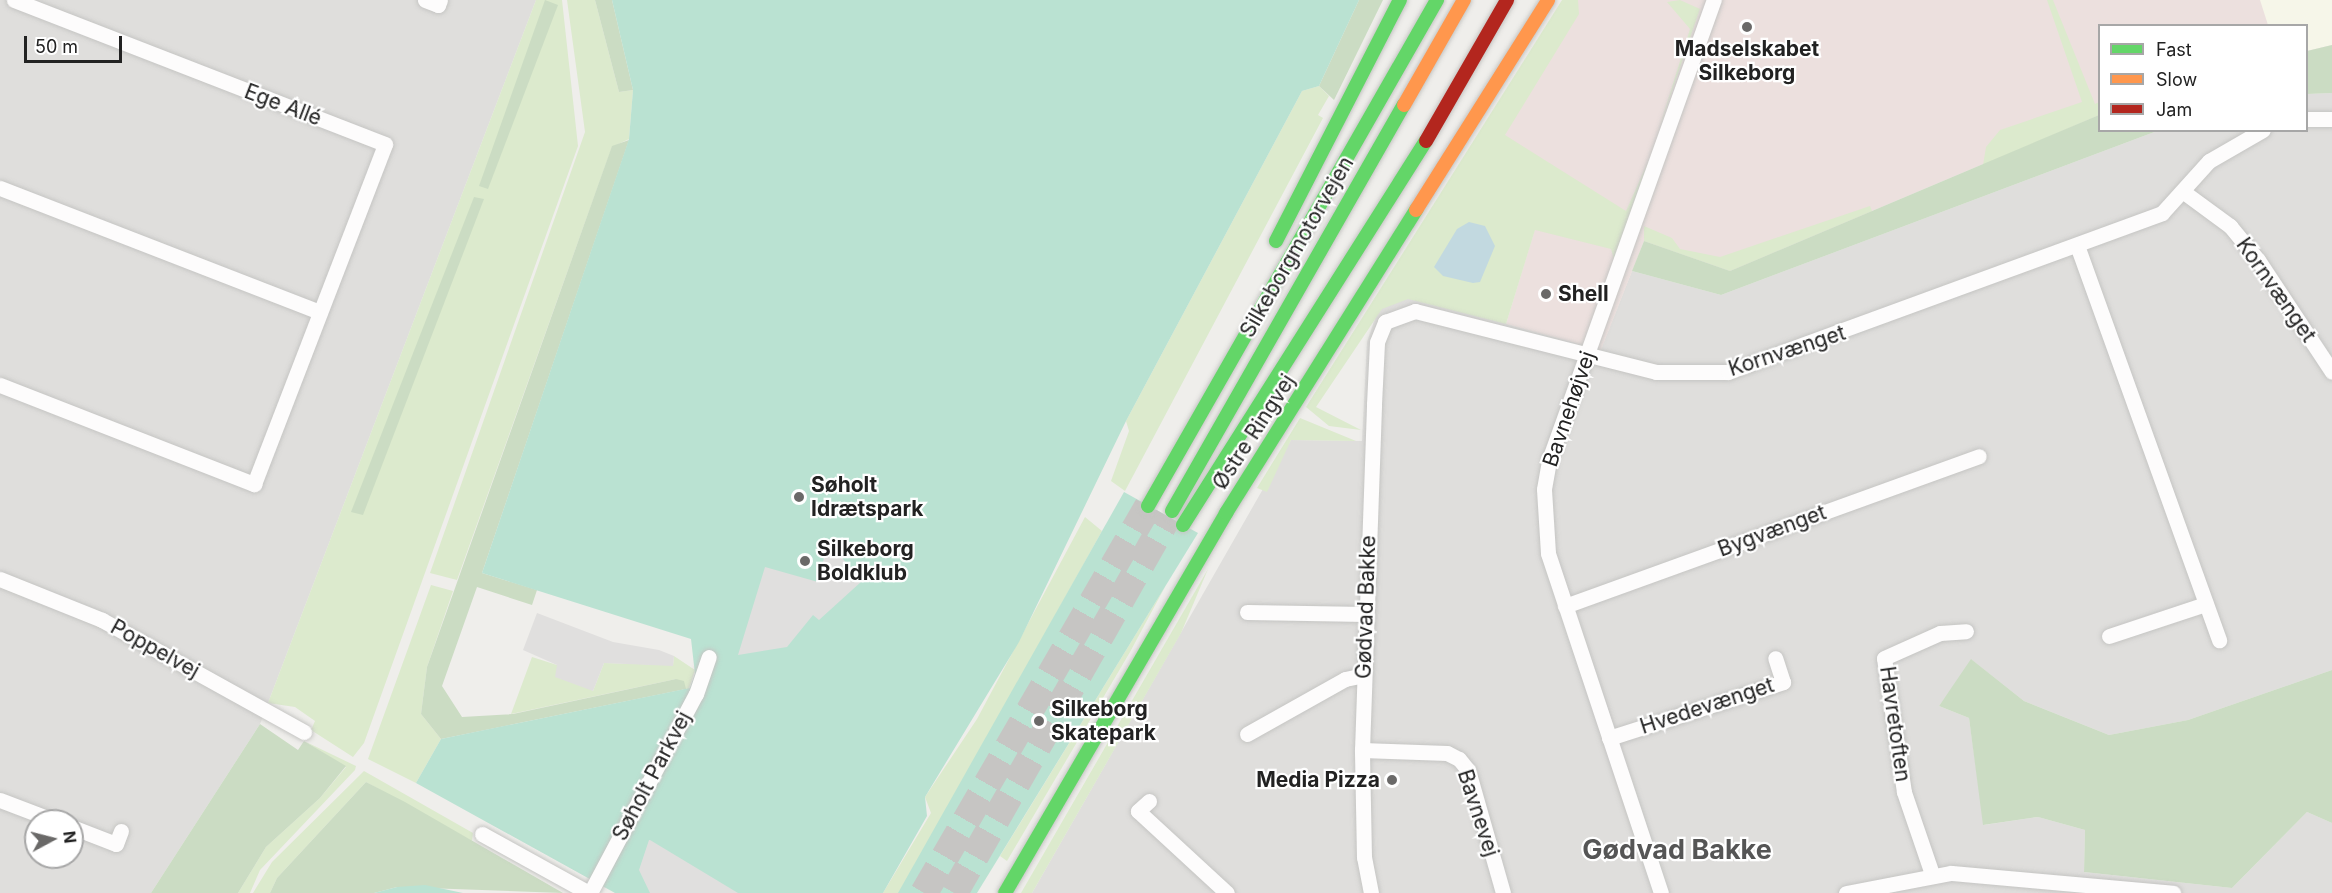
<!DOCTYPE html>
<html>
<head>
<meta charset="utf-8">
<style>
  body { margin:0 }
  #map { position:relative; width:2332px; height:893px; overflow:hidden; background:#efeeeb; font-family:Inter,sans-serif }
  div>[style] { position:absolute }
  [style*='--x'] { left:calc(var(--x)*1px); top:calc(var(--y)*1px); width:calc(var(--w)*1px); rotate:calc(var(--a)*1deg) }
  .residential>* { inset:0; background:#dfdedc }
  .commercial>* { inset:0; background:#ece0de }
  .education>* { inset:0; background:#f6f6e9 }
  .grass>* { inset:0; background:#dceacd }
  .forest>* { inset:0; background:#cbdcc3 }
  .pitch>* { inset:0; background:#bae2d2 }
  .parking>* { inset:0; background:#e0dfde }
  .water>* { inset:0; background:#c2d9e0 }
  .highway-tunnel>* { height:28px; margin-top:-14px; transform-origin:0; background:repeating-linear-gradient(90deg,#c6c5c3 0 28px,transparent 0 42px) }
  .roads { filter:drop-shadow(0 0 2px #c5c5c3) drop-shadow(0 0 2px #c5c5c3) }
  .street>* { height:15px; margin:-7.5px; padding:0 7.5px; transform-origin:7.5px; border-radius:7.5px; background:#fdfcfc }
  .fast>* { height:14px; margin:-7px; padding:0 7px; transform-origin:7px; border-radius:7px; background:#63d668 }
  .slow>* { height:14px; margin:-7px; padding:0 7px; transform-origin:7px; border-radius:7px; background:#ff974d }
  .jam>* { height:14px; margin:-7px; padding:0 7px; transform-origin:7px; border-radius:7px; background:#b3261e }
  .dots>* { width:16px; height:16px; translate:-50% -50%; box-sizing:border-box; border:3px solid #fff; border-radius:50% }
  span { translate:-50% -50%; white-space:nowrap; text-align:center; line-height:1.15; -webkit-text-stroke:4.5px #fff; paint-order:stroke }
  .poi-label { font-size:21px; color:#222; font-weight:700 }
  .left { translate:0 -50%; text-align:left }
  .right { translate:-100% -50%; text-align:right }
  .street-label { font-size:21px; color:#222 }
  .district-label { font-size:27px; color:#555; font-weight:700 }
  .legend { position:absolute; left:2098px; top:24px; width:210px; height:108px; box-sizing:border-box; background:#fff; border:2px solid #a7a7a7; margin:0; padding:8px 10px; list-style:none; font-size:18px; color:#222 }
  .legend li { display:flex; align-items:center; gap:12px; height:30px }
  .legend b { width:30px; border:2px solid #a7a7a7 }
  .north { position:absolute; left:24px; top:809px; width:60px; height:60px; box-sizing:border-box; background:#fff; border:2px solid #a7a7a7; border-radius:50%; rotate:83deg; font-size:16px; font-weight:700; line-height:24px; text-align:center; color:#222 }
  .north::after { content:''; display:block; margin:auto; width:21px; height:27px; background:#6a6968; clip-path:polygon(50% 0,100% 100%,50% 72%,0 100%) }
  .scale { position:absolute; left:24px; top:36px; width:98px; height:27px; box-sizing:border-box; border:3px solid #222; border-top:0; padding-left:8px; font-size:18px; line-height:21px; white-space:nowrap; color:#222; -webkit-text-stroke:4px #fff; paint-order:stroke }
</style>
</head>
<body>
<div id="map">
  <div class="residential">
    <i style="clip-path:polygon(evenodd,0 0,536px 0,260px 724px,151px 893px,0 893px,0 0,36px 821px,72px 821px,72px 857px,36px 857px,36px 821px)"></i>
    <i style="clip-path:polygon(2332px 93px,2332px 670px,2188px 720px,2109px 735px,2024px 701px,1972px 660px,1939px 706px,1969px 718px,1984px 825px,2038px 817px,2085px 830px,2084px 872px,2232px 888px,2307px 812px,2332px 823px,2332px 893px,1032px 893px,1291px 440px,1362px 441px,1367px 342px,1385px 289px,1601px 349px,1632px 271px,1721px 295px,2157px 131px,2306px 130px,2307px 94px)"></i>
  </div>
  <div class="commercial">
    <i style="clip-path:polygon(1566px 0,2332px 0,2332px 45px,2307px 51px,2306px 26px,2100px 26px,2099px 115px,1730px 271px,1644px 241px,1601px 350px,1506px 324px,1535px 229px,1445px 187px)"></i>
  </div>
  <div class="education">
    <i style="clip-path:polygon(2260px 0,2332px 0,2332px 45px,2307px 51px,2306px 26px,2268px 25px)"></i>
  </div>
  <div class="grass">
    <i style="clip-path:polygon(536px 0,562px 0,578px 146px,364px 743px,353px 757px,311px 730px,315px 721px,295px 707px,268px 703px)"></i>
    <i style="clip-path:polygon(567px 0,595px 0,619px 92px,633px 90px,629px 139px,612px 147px,457px 580px,430px 573px,585px 132px)"></i>
    <i style="clip-path:polygon(1562px 0,1578px 0,1579px 14px,1505px 135px,1626px 211px,1648px 162px,1614px 259px,1611px 249px,1535px 230px,1506px 324px,1408px 299px,1382px 309px,1316px 407px,1361px 430px,1329px 426px,1306px 407px)"></i>
    <i style="clip-path:polygon(1680px 0,1700px 9px,1659px 129px,1690px 29px,1667px 2px)"></i>
    <i style="clip-path:polygon(2047px 0,2053px 0,2095px 104px,2099px 102px,2099px 115px,1983px 165px,1986px 147px,2000px 130px,2082px 102px)"></i>
    <i style="clip-path:polygon(1319px 86px,1329px 96px,1318px 115px,1323px 118px,1125px 491px,1111px 481px,1129px 431px,1126px 421px,1302px 91px)"></i>
    <i style="clip-path:polygon(1870px 206px,1872px 211px,1730px 271px,1644px 241px,1644px 226px,1672px 238px,1680px 249px,1720px 257px)"></i>
    <i style="clip-path:polygon(1300px 418px,1356px 441px,1291px 440px,1267px 492px,1257px 488px)"></i>
    <i style="clip-path:polygon(1085px 517px,1102px 531px,901px 893px,883px 893px,931px 813px,925px 797px,977px 719px)"></i>
    <i style="clip-path:polygon(1208px 569px,1181px 633px,1032px 893px,1021px 893px)"></i>
    <i style="clip-path:polygon(431px 585px,453px 591px,427px 667px,421px 714px,441px 739px,416px 783px,368px 759px)"></i>
    <i style="clip-path:polygon(1166px 585px,1130px 652px,1007px 861px,1000px 856px)"></i>
    <i style="clip-path:polygon(674px 656px,695px 670px,687px 695px,676px 679px,511px 714px,532px 657px,557px 665px,593px 691px,604px 663px,673px 665px)"></i>
    <i style="clip-path:polygon(304px 741px,356px 766px,355px 770px,260px 870px,250px 893px,238px 893px,266px 847px,320px 798px,346px 767px)"></i>
    <i style="clip-path:polygon(364px 771px,473px 833px,472px 841px,366px 782px,277px 878px,270px 893px,253px 893px,272px 862px)"></i>
  </div>
  <div class="forest">
    <i style="clip-path:polygon(545px 0,558px 5px,488px 189px,479px 186px)"></i>
    <i style="clip-path:polygon(595px 0,612px 0,633px 90px,619px 92px)"></i>
    <i style="clip-path:polygon(1359px 0,1383px 0,1334px 100px,1319px 86px)"></i>
    <i style="clip-path:polygon(2332px 45px,2332px 93px,2307px 94px,2307px 51px)"></i>
    <i style="clip-path:polygon(2099px 115px,2100px 130px,2157px 131px,1721px 295px,1632px 271px,1644px 241px,1730px 271px)"></i>
    <i style="clip-path:polygon(629px 140px,482px 573px,537px 590px,532px 605px,477px 587px,442px 686px,462px 717px,513px 714px,676px 679px,684px 681px,686px 689px,441px 739px,421px 714px,427px 667px,612px 146px)"></i>
    <i style="clip-path:polygon(474px 197px,484px 199px,363px 515px,351px 512px)"></i>
    <i style="clip-path:polygon(1971px 659px,2024px 701px,2109px 735px,2188px 720px,2332px 670px,2332px 823px,2307px 812px,2232px 888px,2084px 872px,2085px 830px,2038px 817px,1983px 825px,1969px 718px,1939px 706px)"></i>
    <i style="clip-path:polygon(260px 724px,298px 750px,304px 741px,346px 766px,320px 798px,266px 847px,238px 893px,151px 893px)"></i>
    <i style="clip-path:polygon(366px 782px,405px 802px,563px 893px,397px 887px,374px 893px,270px 893px,277px 878px)"></i>
  </div>
  <div class="pitch">
    <i style="clip-path:polygon(612px 0,1359px 0,1319px 86px,1302px 91px,1126px 421px,1019px 642px,925px 797px,927px 816px,883px 893px,615px 893px,416px 783px,441px 739px,690px 688px,695px 674px,691px 639px,482px 573px,629px 139px,633px 90px)"></i>
    <i style="clip-path:polygon(1124px 492px,1198px 533px,977px 893px,898px 893px)"></i>
    <i style="clip-path:polygon(425px 885px,463px 893px,374px 893px,397px 887px)"></i>
  </div>
  <div class="parking">
    <i style="clip-path:polygon(826px 550px,843px 559px,862px 581px,819px 620px,813px 615px,787px 647px,738px 655px,765px 567px,818px 582px)"></i>
    <i style="clip-path:polygon(537px 613px,613px 642px,659px 650px,674px 656px,673px 666px,604px 663px,593px 691px,555px 677px,557px 665px,523px 650px)"></i>
    <i style="clip-path:polygon(649px 840px,650px 840px,738px 893px,650px 893px,639px 870px)"></i>
  </div>
  <div class="water">
    <i style="clip-path:polygon(1469px 222px,1485px 226px,1495px 246px,1480px 282px,1473px 283px,1443px 276px,1434px 267px,1457px 229px)"></i>
  </div>
  <div class="highway-tunnel">
    <i style="--x:924;--y:893;--w:447;--a:-59.9"></i>
    <i style="--x:954;--y:893;--w:433;--a:-60.4"></i>
  </div>
  <div class="roads">
    <div class="street">
      <i style="--x:425;--y:0;--w:14;--a:21"></i>
      <i style="--x:438;--y:5;--w:5;--a:-68"></i>
      <i style="--x:2306;--y:119;--w:26;--a:0"></i>
      <i style="--x:0;--y:188;--w:343;--a:21.2"></i>
      <i style="--x:2185;--y:193;--w:56;--a:36.3"></i>
      <i style="--x:2230;--y:226;--w:44;--a:50.5"></i>
      <i style="--x:2258;--y:260;--w:134;--a:56.5"></i>
      <i style="--x:2078;--y:248;--w:417;--a:70.2"></i>
      <i style="--x:0;--y:385;--w:273;--a:21.3"></i>
      <i style="--x:254;--y:484;--w:364;--a:-68.9"></i>
      <i style="--x:385;--y:144;--w:398;--a:-158.8"></i>
      <i style="--x:0;--y:579;--w:110;--a:21.9"></i>
      <i style="--x:102;--y:620;--w:231;--a:29"></i>
      <i style="--x:1565;--y:606;--w:440;--a:-19.9"></i>
      <i style="--x:1247;--y:612;--w:119;--a:1"></i>
      <i style="--x:2109;--y:636;--w:102;--a:-18.3"></i>
      <i style="--x:1247;--y:734;--w:112;--a:-29.3"></i>
      <i style="--x:1345;--y:679;--w:19;--a:-12"></i>
      <i style="--x:1609;--y:738;--w:183;--a:-17.8"></i>
      <i style="--x:1783;--y:682;--w:25;--a:-108"></i>
      <i style="--x:1362;--y:750;--w:85;--a:2"></i>
      <i style="--x:1447;--y:753;--w:13;--a:27"></i>
      <i style="--x:1459;--y:759;--w:14;--a:51"></i>
      <i style="--x:1468;--y:770;--w:128;--a:74.1"></i>
      <i style="--x:0;--y:800;--w:59;--a:20.9"></i>
      <i style="--x:1149;--y:801;--w:15;--a:138"></i>
      <i style="--x:1138;--y:811;--w:121;--a:42.7"></i>
      <i style="--x:72;--y:827;--w:47;--a:21.1"></i>
      <i style="--x:116;--y:844;--w:14;--a:-69"></i>
      <i style="--x:482;--y:834;--w:122;--a:28.9"></i>
      <i style="--x:1932;--y:874;--w:87;--a:-108.9"></i>
      <i style="--x:1904;--y:792;--w:135;--a:-98.5"></i>
      <i style="--x:1884;--y:658;--w:61;--a:-24.1"></i>
      <i style="--x:1940;--y:633;--w:26;--a:-4"></i>
      <i style="--x:590;--y:893;--w:225;--a:-62"></i>
      <i style="--x:696;--y:694;--w:39;--a:-71"></i>
      <i style="--x:1371;--y:893;--w:37;--a:-101"></i>
      <i style="--x:1364;--y:857;--w:107;--a:-91.1"></i>
      <i style="--x:1362;--y:750;--w:346;--a:-88"></i>
      <i style="--x:1374;--y:404;--w:62;--a:-87.2"></i>
      <i style="--x:1377;--y:342;--w:22;--a:-68"></i>
      <i style="--x:1385;--y:322;--w:32;--a:-20"></i>
      <i style="--x:1415;--y:311;--w:249;--a:14.2"></i>
      <i style="--x:1656;--y:372;--w:72;--a:0"></i>
      <i style="--x:1728;--y:372;--w:462;--a:-20.1"></i>
      <i style="--x:2162;--y:213;--w:70;--a:-47.9"></i>
      <i style="--x:2209;--y:161;--w:62;--a:-29.9"></i>
      <i style="--x:1661;--y:893;--w:358;--a:-108.4"></i>
      <i style="--x:1548;--y:553;--w:64;--a:-93.6"></i>
      <i style="--x:1544;--y:489;--w:29;--a:-80"></i>
      <i style="--x:1549;--y:460;--w:489;--a:-70.3"></i>
      <i style="--x:1846;--y:893;--w:107;--a:-10.8"></i>
      <i style="--x:1951;--y:873;--w:223;--a:5.1"></i>
    </div>
    <div class="fast">
      <i style="--x:1276;--y:241;--w:271;--a:-62.8"></i>
      <i style="--x:1148;--y:506;--w:583;--a:-60.27"></i>
      <i style="--x:1172;--y:511;--w:468;--a:-60.3"></i>
      <i style="--x:1183;--y:525;--w:454;--a:-57.7"></i>
      <i style="--x:1005;--y:893;--w:440;--a:-59.8"></i>
      <i style="--x:1226;--y:513;--w:358;--a:-57.9"></i>
    </div>
    <div class="slow">
      <i style="--x:1404;--y:105;--w:121;--a:-60.3"></i>
      <i style="--x:1416;--y:210;--w:248;--a:-57.8"></i>
    </div>
    <div class="jam">
      <i style="--x:1426;--y:141;--w:163;--a:-60.1"></i>
    </div>
  </div>
  <div class="dots">
    <i style="left:1747px;top:27px;background:#6a6968"></i>
    <i style="left:1546px;top:294px;background:#6a6968"></i>
    <i style="left:799px;top:497px;background:#6a6968"></i>
    <i style="left:805px;top:561px;background:#6a6968"></i>
    <i style="left:1039px;top:721px;background:#6a6968"></i>
    <i style="left:1392px;top:780px;background:#6a6968"></i>
  </div>
  <div class="poi-label">
    <span style="left:1747px;top:61px">Madselskabet<br>Silkeborg</span>
    <span class="left" style="left:1558px;top:294px">Shell</span>
    <span class="left" style="left:811px;top:497px">Søholt<br>Idrætspark</span>
    <span class="left" style="left:817px;top:561px">Silkeborg<br>Boldklub</span>
    <span class="left" style="left:1051px;top:721px">Silkeborg<br>Skatepark</span>
    <span class="right" style="left:1380px;top:780px">Media Pizza</span>
  </div>
  <div class="street-label">
    <span style="left:283px;top:105px;rotate:21deg">Ege Allé</span>
    <span style="left:1297px;top:247px;rotate:-60deg">Silkeborgmotorvejen</span>
    <span style="left:2276px;top:290px;rotate:55deg">Kornvænget</span>
    <span style="left:1787px;top:351px;rotate:-18deg">Kornvænget</span>
    <span style="left:1569px;top:409px;rotate:-71deg">Bavnehøjvej</span>
    <span style="left:1254px;top:432px;rotate:-57deg">Østre Ringvej</span>
    <span style="left:1772px;top:531px;rotate:-20deg">Bygvænget</span>
    <span style="left:1366px;top:607px;rotate:-88deg">Gødvad Bakke</span>
    <span style="left:155px;top:649px;rotate:29deg">Poppelvej</span>
    <span style="left:1707px;top:706px;rotate:-18deg">Hvedevænget</span>
    <span style="left:1895px;top:724px;rotate:82deg">Havretoften</span>
    <span style="left:652px;top:776px;rotate:-62deg">Søholt Parkvej</span>
    <span style="left:1478px;top:813px;rotate:72deg">Bavnevej</span>
  </div>
  <div class="district-label">
    <span style="left:1677px;top:850px">Gødvad Bakke</span>
  </div>
  <ul class="legend">
  <li><b style="height:8px;background:#63d668"></b>Fast</li>
  <li><b style="height:8px;background:#ff974d"></b>Slow</li>
  <li><b style="height:8px;background:#b3261e"></b>Jam</li>
  </ul>
  <div class="north">N</div>
  <div class="scale">50 m</div>
</div>
</body>
</html>
